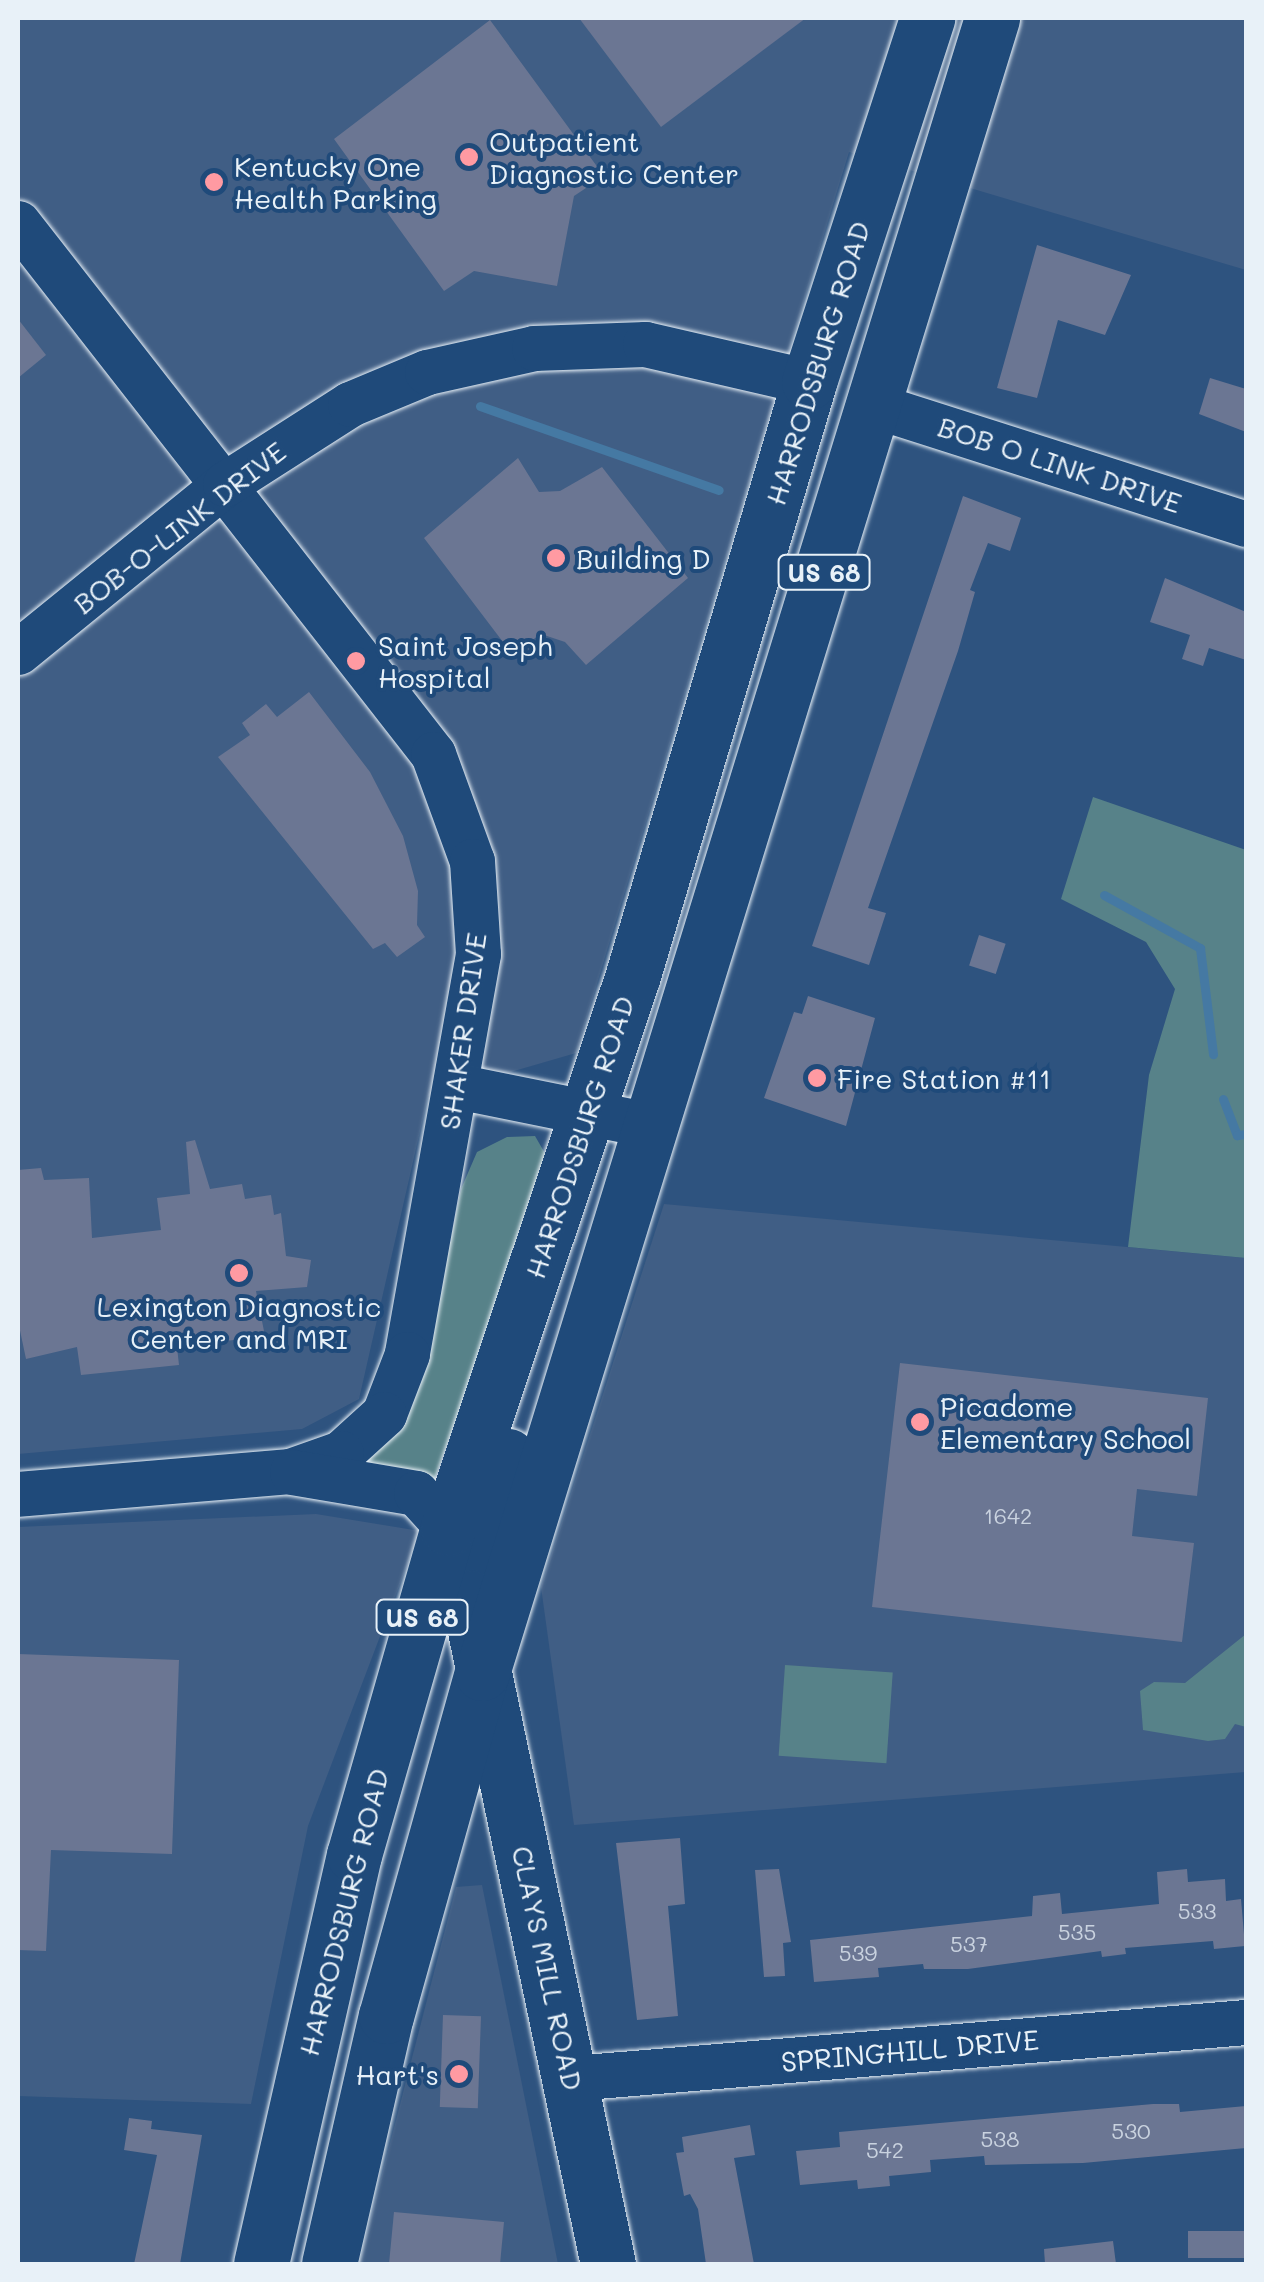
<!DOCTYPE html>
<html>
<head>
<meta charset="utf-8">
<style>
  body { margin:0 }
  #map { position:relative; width:1264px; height:2282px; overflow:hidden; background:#2e537f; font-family:Mali,sans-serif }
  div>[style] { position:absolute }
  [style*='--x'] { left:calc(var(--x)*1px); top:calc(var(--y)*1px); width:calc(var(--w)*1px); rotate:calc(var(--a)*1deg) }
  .built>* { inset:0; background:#405e85 }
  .green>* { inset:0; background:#578289; transform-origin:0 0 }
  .stream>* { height:9px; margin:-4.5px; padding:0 4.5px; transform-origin:4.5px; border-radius:4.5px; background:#4579a3 }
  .building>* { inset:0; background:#6b7693; transform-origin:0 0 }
  .roads { filter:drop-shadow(0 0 2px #e8f1f8) drop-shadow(0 0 2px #e8f1f8) }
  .minor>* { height:45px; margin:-22.5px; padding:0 22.5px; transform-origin:22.5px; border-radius:22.5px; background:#1f4a7a }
  .major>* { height:55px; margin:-27.5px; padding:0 27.5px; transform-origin:27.5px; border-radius:27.5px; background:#1f4a7a }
  .dots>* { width:28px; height:28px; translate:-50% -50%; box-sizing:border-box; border:5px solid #1f4a7a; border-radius:50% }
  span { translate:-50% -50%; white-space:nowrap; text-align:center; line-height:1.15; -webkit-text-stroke:8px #1f4a7a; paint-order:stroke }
  .number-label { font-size:22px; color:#c9d2df }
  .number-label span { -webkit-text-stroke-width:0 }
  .shield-label span { padding:2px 8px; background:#1f4a7a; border:2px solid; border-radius:8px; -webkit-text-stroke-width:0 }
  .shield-label { font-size:25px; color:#e8f1f8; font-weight:700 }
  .poi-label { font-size:28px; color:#e8f1f8 }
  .left { translate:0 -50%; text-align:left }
  .right { translate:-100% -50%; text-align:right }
  .street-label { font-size:28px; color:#e8f1f8 }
  .frame { position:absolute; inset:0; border:20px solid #e8f1f8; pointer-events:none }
</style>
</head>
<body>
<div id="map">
  <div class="built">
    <i style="clip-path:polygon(18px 18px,1246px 18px,1246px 270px,849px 152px,576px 1053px,428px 1096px,359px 1399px,302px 1429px,18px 1454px)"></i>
    <i style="clip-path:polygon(664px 1204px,1246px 1258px,1246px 1772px,574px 1825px,541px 1587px)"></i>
    <i style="clip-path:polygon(316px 1514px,420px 1531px,308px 1826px,251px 2104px,18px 2096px,18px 1527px)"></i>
    <i style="clip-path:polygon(482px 1885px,558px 2264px,359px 2264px,456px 1887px)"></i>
  </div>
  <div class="green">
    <i style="clip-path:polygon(1093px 797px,1246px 850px,1246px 1258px,1128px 1247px,1149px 1075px,1175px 989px,1146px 942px,1061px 899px)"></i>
    <i style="clip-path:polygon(535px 1136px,550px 1162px,432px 1486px,357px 1467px,431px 1335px,461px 1189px,477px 1152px,507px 1137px)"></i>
    <i style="clip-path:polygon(1246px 1634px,1246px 1727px,1235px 1724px,1225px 1739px,1208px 1741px,1143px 1730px,1140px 1691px,1154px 1682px,1185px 1683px)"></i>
    <i style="left:785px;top:1665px;width:108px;height:91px;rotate:4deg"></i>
  </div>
  <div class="stream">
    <i style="--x:480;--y:406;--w:253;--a:19.4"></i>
    <i style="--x:1104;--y:895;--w:110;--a:28.9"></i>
    <i style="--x:1200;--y:948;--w:107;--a:83"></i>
    <i style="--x:1223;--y:1099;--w:39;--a:69"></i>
    <i style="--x:1237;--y:1135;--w:9;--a:-6"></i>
  </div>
  <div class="building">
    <i style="clip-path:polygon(579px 18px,806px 18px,661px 127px)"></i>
    <i style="clip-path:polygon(490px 20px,604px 176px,574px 196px,557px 286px,474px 271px,444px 291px,334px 139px)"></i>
    <i style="clip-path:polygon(1037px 245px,1131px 275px,1105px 335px,1058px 320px,1037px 398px,997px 388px)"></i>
    <i style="clip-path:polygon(18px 319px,46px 355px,18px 378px)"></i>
    <i style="clip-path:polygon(1210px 378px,1246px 389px,1246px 432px,1199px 414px)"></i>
    <i style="clip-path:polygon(518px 458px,539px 492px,560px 491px,602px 467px,688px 578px,586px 665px,565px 642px,541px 634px,512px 654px,424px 538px)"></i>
    <i style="clip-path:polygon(963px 496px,1021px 518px,1010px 551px,988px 543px,970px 590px,975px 592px,958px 651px,868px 908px,886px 913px,869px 965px,812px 946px)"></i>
    <i style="clip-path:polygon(1165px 578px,1246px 612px,1246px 660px,1209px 648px,1203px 666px,1182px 659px,1190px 635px,1150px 622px)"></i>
    <i style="clip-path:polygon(309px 692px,370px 772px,403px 836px,418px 891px,417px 925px,425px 937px,397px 957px,385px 943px,373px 949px,218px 757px,250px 735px,242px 723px,266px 704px,277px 717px)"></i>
    <i style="left:979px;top:935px;width:28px;height:32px;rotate:18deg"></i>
    <i style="clip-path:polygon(808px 996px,875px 1018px,846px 1126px,764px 1098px,794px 1012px,802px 1014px)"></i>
    <i style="clip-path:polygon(195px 1140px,210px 1189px,242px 1184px,245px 1199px,271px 1195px,274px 1215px,281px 1213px,286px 1256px,311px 1260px,307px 1287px,256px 1291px,265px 1336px,177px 1347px,179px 1365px,81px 1375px,77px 1347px,26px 1359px,18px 1321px,18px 1170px,41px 1168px,44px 1180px,89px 1178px,92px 1238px,161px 1230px,157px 1198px,190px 1194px,186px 1142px)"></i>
    <i style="clip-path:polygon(900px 1363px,1208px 1398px,1197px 1496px,1137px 1489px,1132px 1536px,1194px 1543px,1182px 1642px,872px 1607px)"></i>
    <i style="clip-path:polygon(18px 1654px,179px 1660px,172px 1854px,51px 1850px,46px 1951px,18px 1950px)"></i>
    <i style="clip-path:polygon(680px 1838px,685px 1904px,668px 1906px,678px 2016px,637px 2020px,616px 1843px)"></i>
    <i style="clip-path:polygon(779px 1869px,791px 1942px,783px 1943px,785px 1976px,764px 1977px,755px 1870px)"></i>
    <i style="clip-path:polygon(1187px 1869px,1188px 1882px,1225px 1879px,1226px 1901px,1241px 1899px,1245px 1946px,1214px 1949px,1213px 1941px,1125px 1948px,1126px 1954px,1102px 1957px,1101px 1951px,968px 1969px,924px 1969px,923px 1964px,878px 1968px,879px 1977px,814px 1982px,810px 1940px,1032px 1916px,1033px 1896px,1060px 1893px,1062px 1914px,1159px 1904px,1157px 1872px)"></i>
    <i style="left:443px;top:2015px;width:38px;height:92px;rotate:2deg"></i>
    <i style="clip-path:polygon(1153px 2104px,1179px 2104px,1180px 2112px,1246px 2106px,1246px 2148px,1083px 2163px,985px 2165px,984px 2156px,930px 2160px,931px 2172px,889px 2176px,890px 2186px,858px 2189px,857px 2180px,800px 2185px,796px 2151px,840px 2147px,839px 2132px)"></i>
    <i style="clip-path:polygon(129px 2118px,152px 2121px,151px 2129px,202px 2135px,180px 2264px,134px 2264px,157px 2155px,124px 2150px)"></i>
    <i style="clip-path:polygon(750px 2125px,755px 2155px,734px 2158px,754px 2264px,706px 2264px,698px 2209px,690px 2194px,684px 2196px,676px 2153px,684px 2152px,682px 2137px)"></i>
    <i style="clip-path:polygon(394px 2212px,504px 2222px,500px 2264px,389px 2264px)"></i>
    <i style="left:1246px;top:2231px;width:27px;height:58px;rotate:90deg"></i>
    <i style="clip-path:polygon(1113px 2241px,1116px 2264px,1045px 2264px,1044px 2249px)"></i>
  </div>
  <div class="roads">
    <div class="minor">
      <i style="--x:18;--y:223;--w:674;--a:51.99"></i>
      <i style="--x:433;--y:754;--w:114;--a:70"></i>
      <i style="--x:472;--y:861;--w:93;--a:86.3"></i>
      <i style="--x:478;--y:954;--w:406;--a:100.1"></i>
      <i style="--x:407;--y:1354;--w:64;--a:111"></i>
      <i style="--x:384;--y:1414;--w:58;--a:137.8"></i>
      <i style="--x:341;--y:1453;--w:54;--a:160.6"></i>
      <i style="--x:290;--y:1471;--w:273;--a:175.2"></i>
      <i style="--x:873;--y:405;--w:392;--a:17.7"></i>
      <i style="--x:18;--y:652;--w:267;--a:-39.1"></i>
      <i style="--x:225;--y:484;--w:148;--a:-32.6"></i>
      <i style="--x:350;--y:404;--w:83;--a:-22.6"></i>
      <i style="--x:427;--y:372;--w:110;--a:-12.6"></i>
      <i style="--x:534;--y:348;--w:111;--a:-2.1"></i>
      <i style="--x:645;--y:344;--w:168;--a:13"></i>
      <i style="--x:456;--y:1086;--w:202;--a:11.4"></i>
      <i style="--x:292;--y:1472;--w:126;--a:9.6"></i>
      <i style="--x:416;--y:1493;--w:47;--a:47.6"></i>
      <i style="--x:573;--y:2078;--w:675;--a:-4.76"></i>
    </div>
    <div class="major">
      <i style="--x:508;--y:1456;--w:147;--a:105.8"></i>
      <i style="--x:468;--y:1597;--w:682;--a:78.15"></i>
      <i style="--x:261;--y:2264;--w:419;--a:-77.2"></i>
      <i style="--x:354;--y:1855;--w:340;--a:-74"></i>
      <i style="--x:448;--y:1528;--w:583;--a:-71.5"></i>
      <i style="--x:633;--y:975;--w:619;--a:-73.47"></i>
      <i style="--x:809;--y:382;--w:383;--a:-72"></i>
      <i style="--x:329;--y:2264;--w:254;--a:-77.1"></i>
      <i style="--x:386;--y:2016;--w:356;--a:-74.4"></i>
      <i style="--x:482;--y:1673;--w:1732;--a:-72.87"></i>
    </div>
  </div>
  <div class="dots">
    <i style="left:469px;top:157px;background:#ff9aa2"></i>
    <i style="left:214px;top:182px;background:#ff9aa2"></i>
    <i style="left:556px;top:558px;background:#ff9aa2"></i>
    <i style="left:356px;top:661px;background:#ff9aa2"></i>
    <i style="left:817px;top:1078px;background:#ff9aa2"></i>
    <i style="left:239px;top:1273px;background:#ff9aa2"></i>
    <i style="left:920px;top:1422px;background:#ff9aa2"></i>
    <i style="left:459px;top:2074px;background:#ff9aa2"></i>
  </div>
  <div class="number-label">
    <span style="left:1008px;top:1516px">1642</span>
    <span style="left:1197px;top:1911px">533</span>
    <span style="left:1077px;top:1932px">535</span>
    <span style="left:969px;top:1944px">537</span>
    <span style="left:858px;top:1953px">539</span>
    <span style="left:1131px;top:2131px">530</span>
    <span style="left:1000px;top:2139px">538</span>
    <span style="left:885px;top:2150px">542</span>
  </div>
  <div class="shield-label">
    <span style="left:824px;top:572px">US 68</span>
    <span style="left:422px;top:1617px">US 68</span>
  </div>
  <div class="poi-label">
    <span class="left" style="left:489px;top:157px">Outpatient<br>Diagnostic Center</span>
    <span class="left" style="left:234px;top:182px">Kentucky One<br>Health Parking</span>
    <span class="left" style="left:576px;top:558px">Building D</span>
    <span class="left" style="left:378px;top:661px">Saint Joseph<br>Hospital</span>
    <span class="left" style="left:837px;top:1078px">Fire Station #11</span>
    <span style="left:239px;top:1322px">Lexington Diagnostic<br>Center and MRI</span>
    <span class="left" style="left:940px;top:1422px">Picadome<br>Elementary School</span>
    <span class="right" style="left:439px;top:2074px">Hart's</span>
  </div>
  <div class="street-label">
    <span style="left:817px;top:363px;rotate:-73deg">HARRODSBURG ROAD</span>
    <span style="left:1060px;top:464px;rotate:18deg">BOB O LINK DRIVE</span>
    <span style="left:179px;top:527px;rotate:-38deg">BOB-O-LINK DRIVE</span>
    <span style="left:462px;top:1031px;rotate:-82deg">SHAKER DRIVE</span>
    <span style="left:579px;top:1137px;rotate:-72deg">HARRODSBURG ROAD</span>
    <span style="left:343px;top:1912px;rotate:-76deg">HARRODSBURG ROAD</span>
    <span style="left:548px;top:1968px;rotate:78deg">CLAYS MILL ROAD</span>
    <span style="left:910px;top:2050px;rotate:-5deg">SPRINGHILL DRIVE</span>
  </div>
  <div class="frame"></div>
</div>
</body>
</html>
